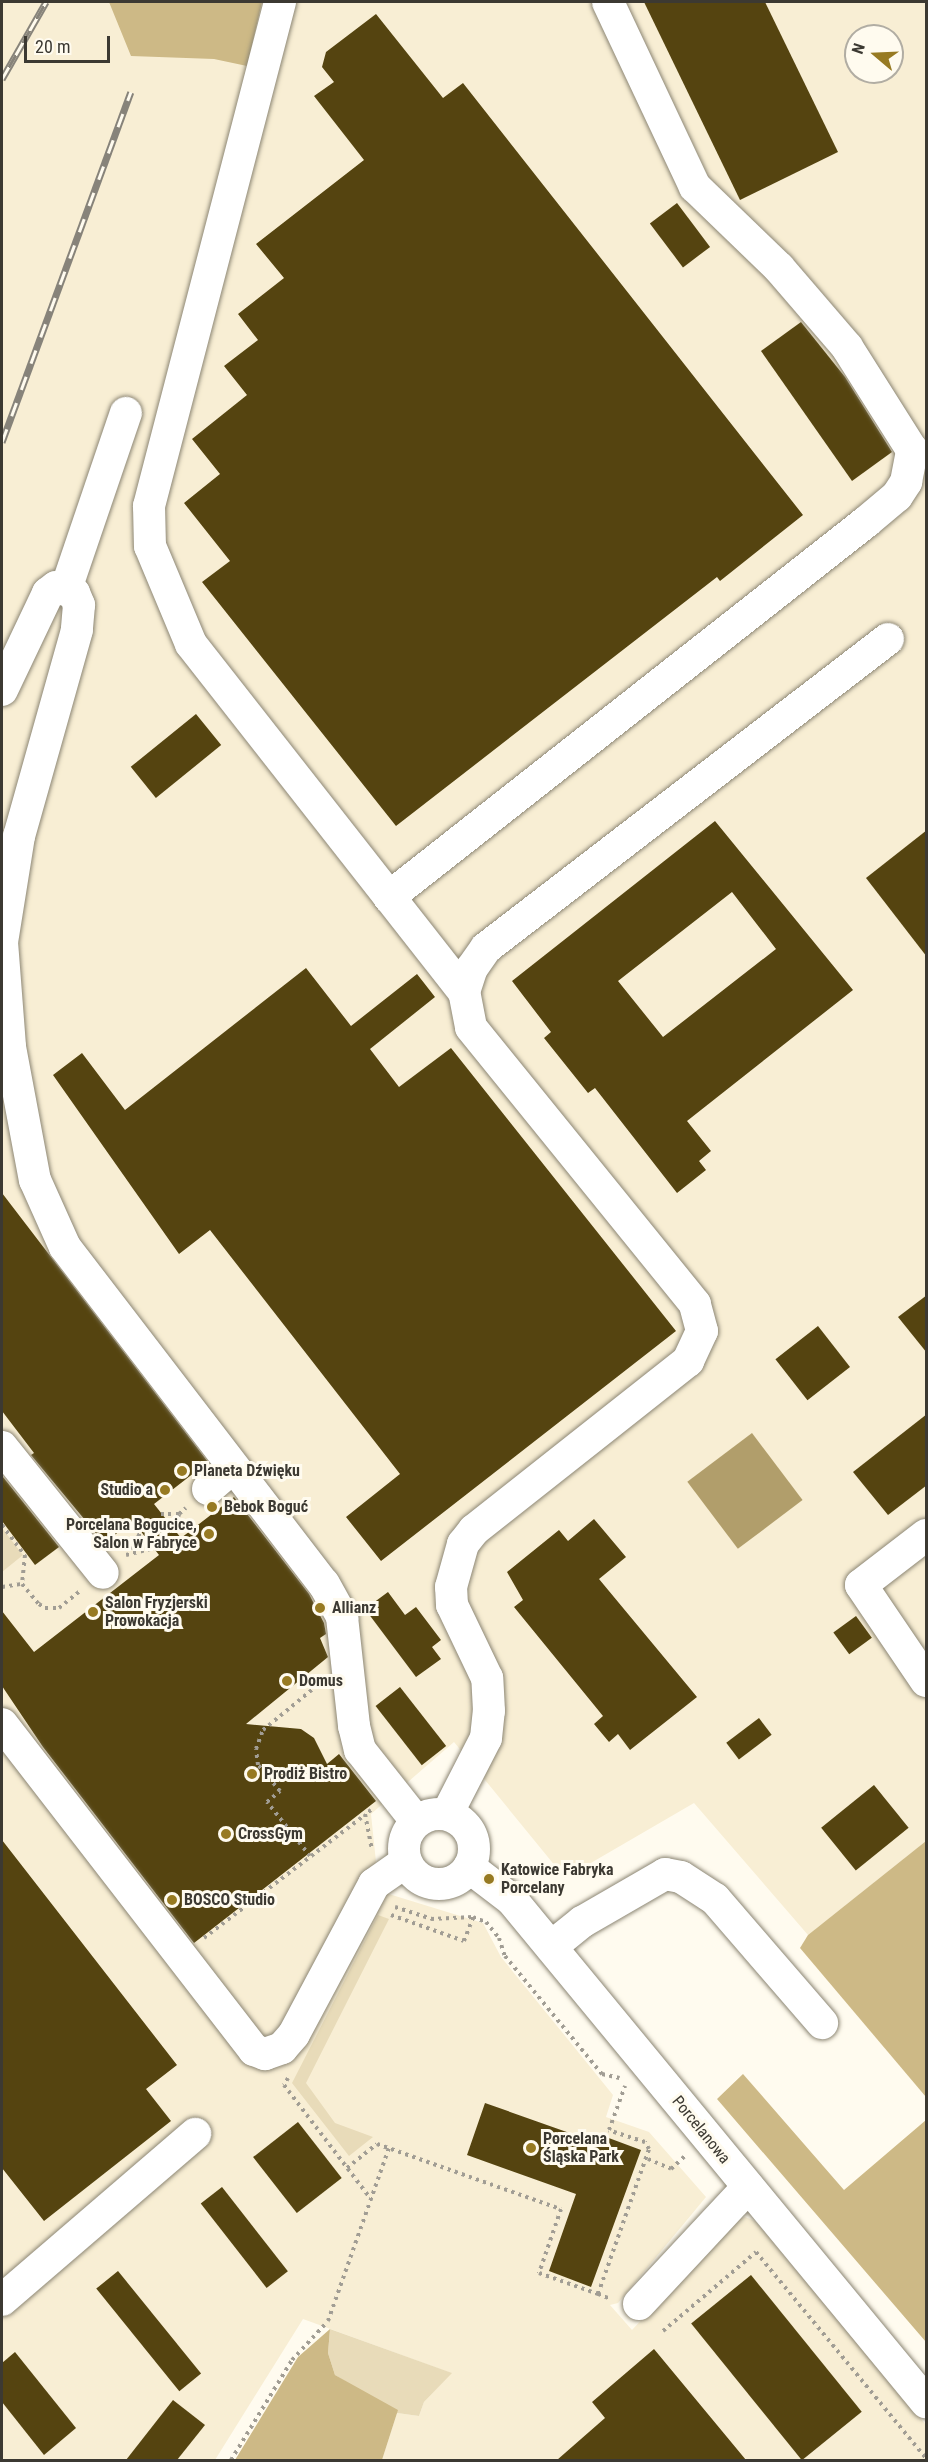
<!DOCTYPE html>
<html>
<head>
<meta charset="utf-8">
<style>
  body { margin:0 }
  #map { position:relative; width:928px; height:2462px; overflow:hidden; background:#fffbef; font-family:"Roboto Condensed",sans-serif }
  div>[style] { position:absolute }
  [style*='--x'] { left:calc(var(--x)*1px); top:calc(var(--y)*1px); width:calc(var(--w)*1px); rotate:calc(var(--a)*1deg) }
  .built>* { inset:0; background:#f8eed4 }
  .green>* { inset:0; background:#e8dbb9 }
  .forest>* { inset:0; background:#cdb986 }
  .water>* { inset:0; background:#b19e6b; transform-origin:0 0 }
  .building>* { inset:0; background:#554410; transform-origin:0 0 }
  .path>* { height:4px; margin-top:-2px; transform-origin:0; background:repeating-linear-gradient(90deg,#a19d94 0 3px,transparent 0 7.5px) }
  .roads { filter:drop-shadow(0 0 2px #8c8674) drop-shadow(0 0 2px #8c8674) }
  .minor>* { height:32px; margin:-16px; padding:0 16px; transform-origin:16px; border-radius:16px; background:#fff }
  .minor>.ring { margin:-16px; padding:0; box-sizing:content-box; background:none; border:32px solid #fff; border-radius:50% }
  .rail>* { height:7px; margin-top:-3.5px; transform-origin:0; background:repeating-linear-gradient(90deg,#fffbef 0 14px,#87837a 0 28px); box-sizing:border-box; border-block:2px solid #87837a }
  .dots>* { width:16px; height:16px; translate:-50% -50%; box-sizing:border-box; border:3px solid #fffbef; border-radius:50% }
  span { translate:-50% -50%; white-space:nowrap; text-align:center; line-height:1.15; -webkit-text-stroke:6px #fffbef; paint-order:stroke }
  .poi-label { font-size:16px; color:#3c3932; font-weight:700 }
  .left { translate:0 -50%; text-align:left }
  .right { translate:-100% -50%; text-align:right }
  .street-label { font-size:16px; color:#3c3932 }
  .frame { position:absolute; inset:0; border:3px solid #3c3932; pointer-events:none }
  .north { position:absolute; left:844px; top:24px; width:60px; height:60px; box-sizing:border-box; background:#fffbef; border:2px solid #b1ada3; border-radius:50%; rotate:289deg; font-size:16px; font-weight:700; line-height:24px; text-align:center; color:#3c3932 }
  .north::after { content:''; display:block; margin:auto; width:21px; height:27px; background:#977a22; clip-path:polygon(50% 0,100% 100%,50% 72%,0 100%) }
  .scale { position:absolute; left:24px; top:36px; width:86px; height:27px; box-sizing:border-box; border:3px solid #3c3932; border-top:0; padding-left:8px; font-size:18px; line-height:21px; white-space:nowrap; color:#3c3932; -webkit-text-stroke:4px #fffbef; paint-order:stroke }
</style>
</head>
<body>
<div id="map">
  <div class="built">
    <i style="clip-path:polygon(evenodd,2px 2px,926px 2px,926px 1841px,808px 1935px,694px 1803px,565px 1878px,454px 1742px,371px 1814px,379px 1891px,483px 1923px,501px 1957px,613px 2095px,606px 2117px,649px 2132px,706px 2197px,618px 2303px,610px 2305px,632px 2330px,736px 2220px,745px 2217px,755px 2221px,926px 2425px,926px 2460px,382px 2460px,397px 2413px,419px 2416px,424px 2402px,451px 2373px,303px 2319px,215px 2460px,2px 2460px,2px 2px,856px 36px,892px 36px,892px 72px,856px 72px,856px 36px)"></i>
  </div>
  <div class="green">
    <i style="clip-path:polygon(2px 1528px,23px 1555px,2px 1572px)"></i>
    <i style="clip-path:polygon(378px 1915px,389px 1919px,306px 2083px,335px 2123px,373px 2137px,349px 2156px,292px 2083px)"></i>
    <i style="clip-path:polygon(330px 2329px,452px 2373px,424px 2402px,419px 2416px,397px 2413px,335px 2375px,328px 2353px)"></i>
  </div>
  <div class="forest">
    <i style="clip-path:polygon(109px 2px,262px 2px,247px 66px,214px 59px,131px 56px)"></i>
    <i style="clip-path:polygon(926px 1841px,926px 2097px,800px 1948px,808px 1935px)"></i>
    <i style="clip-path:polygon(743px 2074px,844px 2190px,926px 2120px,926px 2342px,717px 2099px)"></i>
    <i style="clip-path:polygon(330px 2329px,328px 2353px,335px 2375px,398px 2410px,382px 2460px,235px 2460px,298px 2357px)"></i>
  </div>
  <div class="water">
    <i style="left:752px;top:1433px;width:84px;height:81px;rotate:53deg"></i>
  </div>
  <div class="building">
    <i style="clip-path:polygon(644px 2px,765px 2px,838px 152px,740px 200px)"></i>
    <i style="clip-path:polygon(376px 14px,443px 98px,463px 83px,803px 515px,720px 581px,717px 577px,396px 826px,202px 582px,230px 561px,184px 503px,220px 474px,192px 439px,247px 395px,224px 366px,258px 340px,238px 314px,284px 278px,256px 244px,364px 160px,314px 96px,334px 82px,322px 67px,326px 52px)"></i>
    <i style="left:677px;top:203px;width:55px;height:34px;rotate:53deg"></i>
    <i style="clip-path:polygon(801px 322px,845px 377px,892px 452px,852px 481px,761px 351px)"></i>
    <i style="left:196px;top:714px;width:40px;height:84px;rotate:51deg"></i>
    <i style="clip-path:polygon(evenodd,715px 821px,853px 990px,687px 1121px,711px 1151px,699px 1161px,706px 1170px,677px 1193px,595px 1088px,588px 1093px,544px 1038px,551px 1032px,512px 981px,715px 821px,732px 892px,776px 949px,663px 1037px,618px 981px,732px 892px)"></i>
    <i style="clip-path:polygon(927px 830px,927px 957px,866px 878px)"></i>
    <i style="clip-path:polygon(306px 968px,351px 1026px,417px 974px,435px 997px,370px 1049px,399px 1087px,451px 1048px,676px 1331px,381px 1561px,346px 1517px,400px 1474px,210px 1230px,179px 1254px,53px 1075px,82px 1053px,125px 1110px)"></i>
    <i style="clip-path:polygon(2px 1193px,208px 1462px,154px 1504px,181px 1538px,234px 1497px,309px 1594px,324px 1623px,326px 1634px,320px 1638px,328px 1657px,246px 1724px,301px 1729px,314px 1738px,327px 1764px,339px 1754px,376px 1801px,194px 1943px,43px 1747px,2px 1686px,2px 1611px,34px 1652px,159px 1555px,133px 1521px,104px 1543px,31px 1455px,34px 1453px,2px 1411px)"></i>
    <i style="clip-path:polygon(927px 1295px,927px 1353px,898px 1317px)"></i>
    <i style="left:818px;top:1326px;width:52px;height:54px;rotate:52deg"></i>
    <i style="clip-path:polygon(927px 1414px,927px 1485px,888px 1515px,853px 1472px)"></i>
    <i style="clip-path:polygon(3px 1477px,59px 1547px,35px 1565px,2px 1521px)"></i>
    <i style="clip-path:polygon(594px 1519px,626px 1557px,599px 1579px,697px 1697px,630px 1750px,618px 1734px,609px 1742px,594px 1724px,603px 1716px,514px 1607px,523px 1600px,507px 1572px,559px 1530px,568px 1541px)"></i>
    <i style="clip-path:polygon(388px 1592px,405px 1615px,416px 1607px,441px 1640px,432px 1647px,441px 1659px,416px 1677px,365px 1609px)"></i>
    <i style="left:856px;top:1616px;width:27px;height:28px;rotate:54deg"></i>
    <i style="left:400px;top:1687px;width:75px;height:31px;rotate:52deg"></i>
    <i style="left:759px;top:1718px;width:21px;height:41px;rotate:53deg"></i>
    <i style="left:874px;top:1785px;width:55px;height:68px;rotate:51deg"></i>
    <i style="clip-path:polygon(2px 1840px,177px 2065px,146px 2089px,171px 2121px,44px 2221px,2px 2168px)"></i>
    <i style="clip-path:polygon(485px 2103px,595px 2142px,598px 2134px,641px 2150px,591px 2287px,549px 2271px,576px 2194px,467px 2155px)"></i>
    <i style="left:298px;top:2122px;width:71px;height:57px;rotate:52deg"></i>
    <i style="left:222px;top:2187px;width:107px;height:27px;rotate:52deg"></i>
    <i style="left:118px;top:2271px;width:132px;height:28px;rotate:51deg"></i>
    <i style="left:751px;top:2275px;width:176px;height:77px;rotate:51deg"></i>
    <i style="clip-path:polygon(654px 2349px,746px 2460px,557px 2460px,605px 2418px,592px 2402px)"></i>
    <i style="clip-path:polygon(15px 2352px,76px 2428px,44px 2455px,2px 2402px,2px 2363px)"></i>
    <i style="clip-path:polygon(173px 2400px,205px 2425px,177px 2460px,126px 2460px)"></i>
  </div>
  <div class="path">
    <i style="--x:161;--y:1514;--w:18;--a:0"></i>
    <i style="--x:179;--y:1514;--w:9;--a:-41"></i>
    <i style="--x:2;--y:1525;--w:38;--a:53"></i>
    <i style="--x:25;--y:1555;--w:29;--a:96"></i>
    <i style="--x:22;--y:1584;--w:26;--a:50"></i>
    <i style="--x:39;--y:1604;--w:7;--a:34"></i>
    <i style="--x:45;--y:1608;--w:14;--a:0"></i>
    <i style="--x:59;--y:1608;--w:27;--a:-39"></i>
    <i style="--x:175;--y:1531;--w:17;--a:-77"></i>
    <i style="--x:132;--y:1550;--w:21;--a:-65"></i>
    <i style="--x:126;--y:1555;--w:29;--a:-14"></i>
    <i style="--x:2;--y:1587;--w:20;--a:-9"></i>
    <i style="--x:371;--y:1810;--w:7;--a:146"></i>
    <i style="--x:365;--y:1814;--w:37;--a:79"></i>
    <i style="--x:310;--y:1856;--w:69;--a:-128.5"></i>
    <i style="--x:267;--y:1802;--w:17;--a:-40"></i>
    <i style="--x:280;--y:1791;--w:34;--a:-130"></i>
    <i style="--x:258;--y:1765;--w:16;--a:-97"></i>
    <i style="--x:256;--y:1749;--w:20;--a:-70"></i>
    <i style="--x:263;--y:1730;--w:72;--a:-39.4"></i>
    <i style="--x:395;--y:1907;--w:38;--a:18"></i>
    <i style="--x:431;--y:1919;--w:42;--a:-2.7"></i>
    <i style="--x:473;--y:1917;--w:14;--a:21"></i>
    <i style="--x:486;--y:1922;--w:21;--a:51"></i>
    <i style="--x:499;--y:1938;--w:19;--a:72"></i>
    <i style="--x:505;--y:1956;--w:153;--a:50.6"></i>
    <i style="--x:602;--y:2074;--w:18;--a:13"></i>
    <i style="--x:391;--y:1915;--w:77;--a:19.6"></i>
    <i style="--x:464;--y:1941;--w:26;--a:-69"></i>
    <i style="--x:204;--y:1938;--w:203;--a:-37.4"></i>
    <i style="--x:288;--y:2078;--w:8;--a:120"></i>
    <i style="--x:284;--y:2085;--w:143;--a:52.7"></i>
    <i style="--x:648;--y:2159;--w:25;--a:23"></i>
    <i style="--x:671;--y:2169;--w:19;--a:-43"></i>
    <i style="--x:347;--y:2168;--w:38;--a:-39"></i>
    <i style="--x:377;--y:2144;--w:195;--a:19.5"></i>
    <i style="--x:561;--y:2209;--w:68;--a:109"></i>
    <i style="--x:539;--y:2273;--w:63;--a:19.6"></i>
    <i style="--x:598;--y:2294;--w:154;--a:-70.6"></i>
    <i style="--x:649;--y:2149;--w:8;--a:-120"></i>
    <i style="--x:645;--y:2142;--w:38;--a:-162"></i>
    <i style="--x:609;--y:2130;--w:47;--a:-70"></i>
    <i style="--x:598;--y:2294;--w:14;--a:21"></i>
    <i style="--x:663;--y:2331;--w:122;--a:-40.3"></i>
    <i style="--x:756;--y:2252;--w:267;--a:50.5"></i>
    <i style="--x:231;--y:2460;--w:117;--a:-58.6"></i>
    <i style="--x:292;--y:2360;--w:53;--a:-47.3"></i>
    <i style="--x:328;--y:2321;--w:183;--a:-70.6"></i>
  </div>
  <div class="roads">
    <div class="minor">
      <i style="--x:280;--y:2;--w:521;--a:104.57"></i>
      <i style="--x:149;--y:506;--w:40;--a:88.6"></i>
      <i style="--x:150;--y:546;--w:106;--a:67.3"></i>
      <i style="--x:191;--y:644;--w:442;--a:51.9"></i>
      <i style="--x:66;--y:589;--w:186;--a:-71.2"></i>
      <i style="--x:2;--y:690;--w:107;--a:-64.6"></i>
      <i style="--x:48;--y:593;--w:10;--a:-37"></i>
      <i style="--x:56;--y:587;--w:19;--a:18"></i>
      <i style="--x:74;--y:593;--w:13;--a:67"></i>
      <i style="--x:79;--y:605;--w:25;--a:95"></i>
      <i style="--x:77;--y:630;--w:214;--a:105.7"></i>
      <i style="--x:19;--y:836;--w:107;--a:99.1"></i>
      <i style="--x:2;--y:942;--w:105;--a:85.6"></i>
      <i style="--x:10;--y:1047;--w:135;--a:79.4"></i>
      <i style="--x:35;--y:1180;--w:73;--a:65.9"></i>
      <i style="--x:65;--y:1247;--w:425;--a:52.5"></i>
      <i style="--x:324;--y:1584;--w:38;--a:61"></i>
      <i style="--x:342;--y:1617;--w:110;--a:83.7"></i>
      <i style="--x:354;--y:1726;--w:25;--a:76"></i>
      <i style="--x:360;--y:1750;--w:90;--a:51.7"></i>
      <i style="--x:389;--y:897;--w:607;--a:-38.17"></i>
      <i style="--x:866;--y:522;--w:40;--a:-40"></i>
      <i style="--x:897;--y:496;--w:17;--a:-57"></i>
      <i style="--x:906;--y:482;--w:33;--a:-79"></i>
      <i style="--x:912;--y:450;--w:122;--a:-122.3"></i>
      <i style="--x:847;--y:347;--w:104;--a:-130.7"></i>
      <i style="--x:779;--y:268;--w:117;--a:-136"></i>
      <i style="--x:695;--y:187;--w:204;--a:-115.2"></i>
      <i style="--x:2;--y:1447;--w:161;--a:51.3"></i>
      <i style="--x:208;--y:1489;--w:33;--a:-41"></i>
      <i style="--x:926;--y:1535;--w:82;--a:142.4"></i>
      <i style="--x:861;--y:1585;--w:116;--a:55.9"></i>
      <i style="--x:2;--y:1724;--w:412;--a:52.3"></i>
      <i style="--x:254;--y:2050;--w:12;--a:20"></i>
      <i style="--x:265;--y:2054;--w:18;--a:-19"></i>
      <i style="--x:282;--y:2048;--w:18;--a:-49"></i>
      <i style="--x:294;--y:2034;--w:170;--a:-61.9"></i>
      <i style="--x:374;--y:1884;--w:39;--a:-35"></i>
      <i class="ring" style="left:404px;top:1814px;width:38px;height:38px"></i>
      <i style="--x:447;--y:1814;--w:85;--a:-62.8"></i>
      <i style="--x:486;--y:1738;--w:27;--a:-84"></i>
      <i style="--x:489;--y:1711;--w:33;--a:-93"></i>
      <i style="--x:487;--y:1678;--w:81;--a:-115.6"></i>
      <i style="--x:452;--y:1605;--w:18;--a:-93"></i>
      <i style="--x:451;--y:1587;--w:45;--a:-74.4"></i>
      <i style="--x:463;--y:1544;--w:18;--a:-52"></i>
      <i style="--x:474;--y:1530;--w:273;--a:-38.3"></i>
      <i style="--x:688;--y:1361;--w:33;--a:-65"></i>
      <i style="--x:702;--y:1331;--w:28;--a:-105"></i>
      <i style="--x:695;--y:1304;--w:356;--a:-129"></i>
      <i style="--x:471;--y:1027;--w:36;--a:-101"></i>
      <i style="--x:464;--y:992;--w:25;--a:-72"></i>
      <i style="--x:472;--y:968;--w:24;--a:-55"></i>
      <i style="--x:486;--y:948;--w:507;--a:-37.55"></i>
      <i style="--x:469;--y:1867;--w:54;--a:37.5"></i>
      <i style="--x:512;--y:1900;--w:651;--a:50.49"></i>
      <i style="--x:551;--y:1947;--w:40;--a:-39"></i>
      <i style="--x:582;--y:1922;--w:96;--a:-30"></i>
      <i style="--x:665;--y:1874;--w:16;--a:11"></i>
      <i style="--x:681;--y:1877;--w:40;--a:32.9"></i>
      <i style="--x:715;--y:1899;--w:164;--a:49.2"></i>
      <i style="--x:2;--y:2300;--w:255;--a:-40.7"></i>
      <i style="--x:639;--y:2304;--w:160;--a:-47"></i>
    </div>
  </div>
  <div class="rail">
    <i style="--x:2;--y:79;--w:89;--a:-60.3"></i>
    <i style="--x:2;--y:442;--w:373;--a:-69.8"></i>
  </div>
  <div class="dots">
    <i style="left:182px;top:1471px;background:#977a22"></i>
    <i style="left:165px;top:1490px;background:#977a22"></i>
    <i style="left:212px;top:1507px;background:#977a22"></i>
    <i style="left:209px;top:1534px;background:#977a22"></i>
    <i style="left:320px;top:1608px;background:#977a22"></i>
    <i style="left:93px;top:1612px;background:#977a22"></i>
    <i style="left:287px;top:1681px;background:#977a22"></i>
    <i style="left:252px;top:1774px;background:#977a22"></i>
    <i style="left:226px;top:1834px;background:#977a22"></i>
    <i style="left:489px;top:1879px;background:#977a22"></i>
    <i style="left:172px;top:1900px;background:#977a22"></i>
    <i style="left:531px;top:2148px;background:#977a22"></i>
  </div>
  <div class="poi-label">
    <span class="left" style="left:194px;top:1471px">Planeta Dźwięku</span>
    <span class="right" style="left:153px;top:1490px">Studio a</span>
    <span class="left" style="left:224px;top:1507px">Bebok Boguć</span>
    <span class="right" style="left:197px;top:1534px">Porcelana Bogucice,<br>Salon w Fabryce</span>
    <span class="left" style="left:105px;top:1612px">Salon Fryzjerski<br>Prowokacja</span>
    <span class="left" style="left:332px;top:1608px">Allianz</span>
    <span class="left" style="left:299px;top:1681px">Domus</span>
    <span class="left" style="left:264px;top:1774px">Prodiż Bistro</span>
    <span class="left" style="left:238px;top:1834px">CrossGym</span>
    <span class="left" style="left:501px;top:1879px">Katowice Fabryka<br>Porcelany</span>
    <span class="left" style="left:184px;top:1900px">BOSCO Studio</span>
    <span class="left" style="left:543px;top:2148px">Porcelana<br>Śląska Park</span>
  </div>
  <div class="street-label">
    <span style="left:701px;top:2130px;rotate:51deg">Porcelanowa</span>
  </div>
  <div class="frame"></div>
  <div class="north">N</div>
  <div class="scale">20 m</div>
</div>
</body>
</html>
